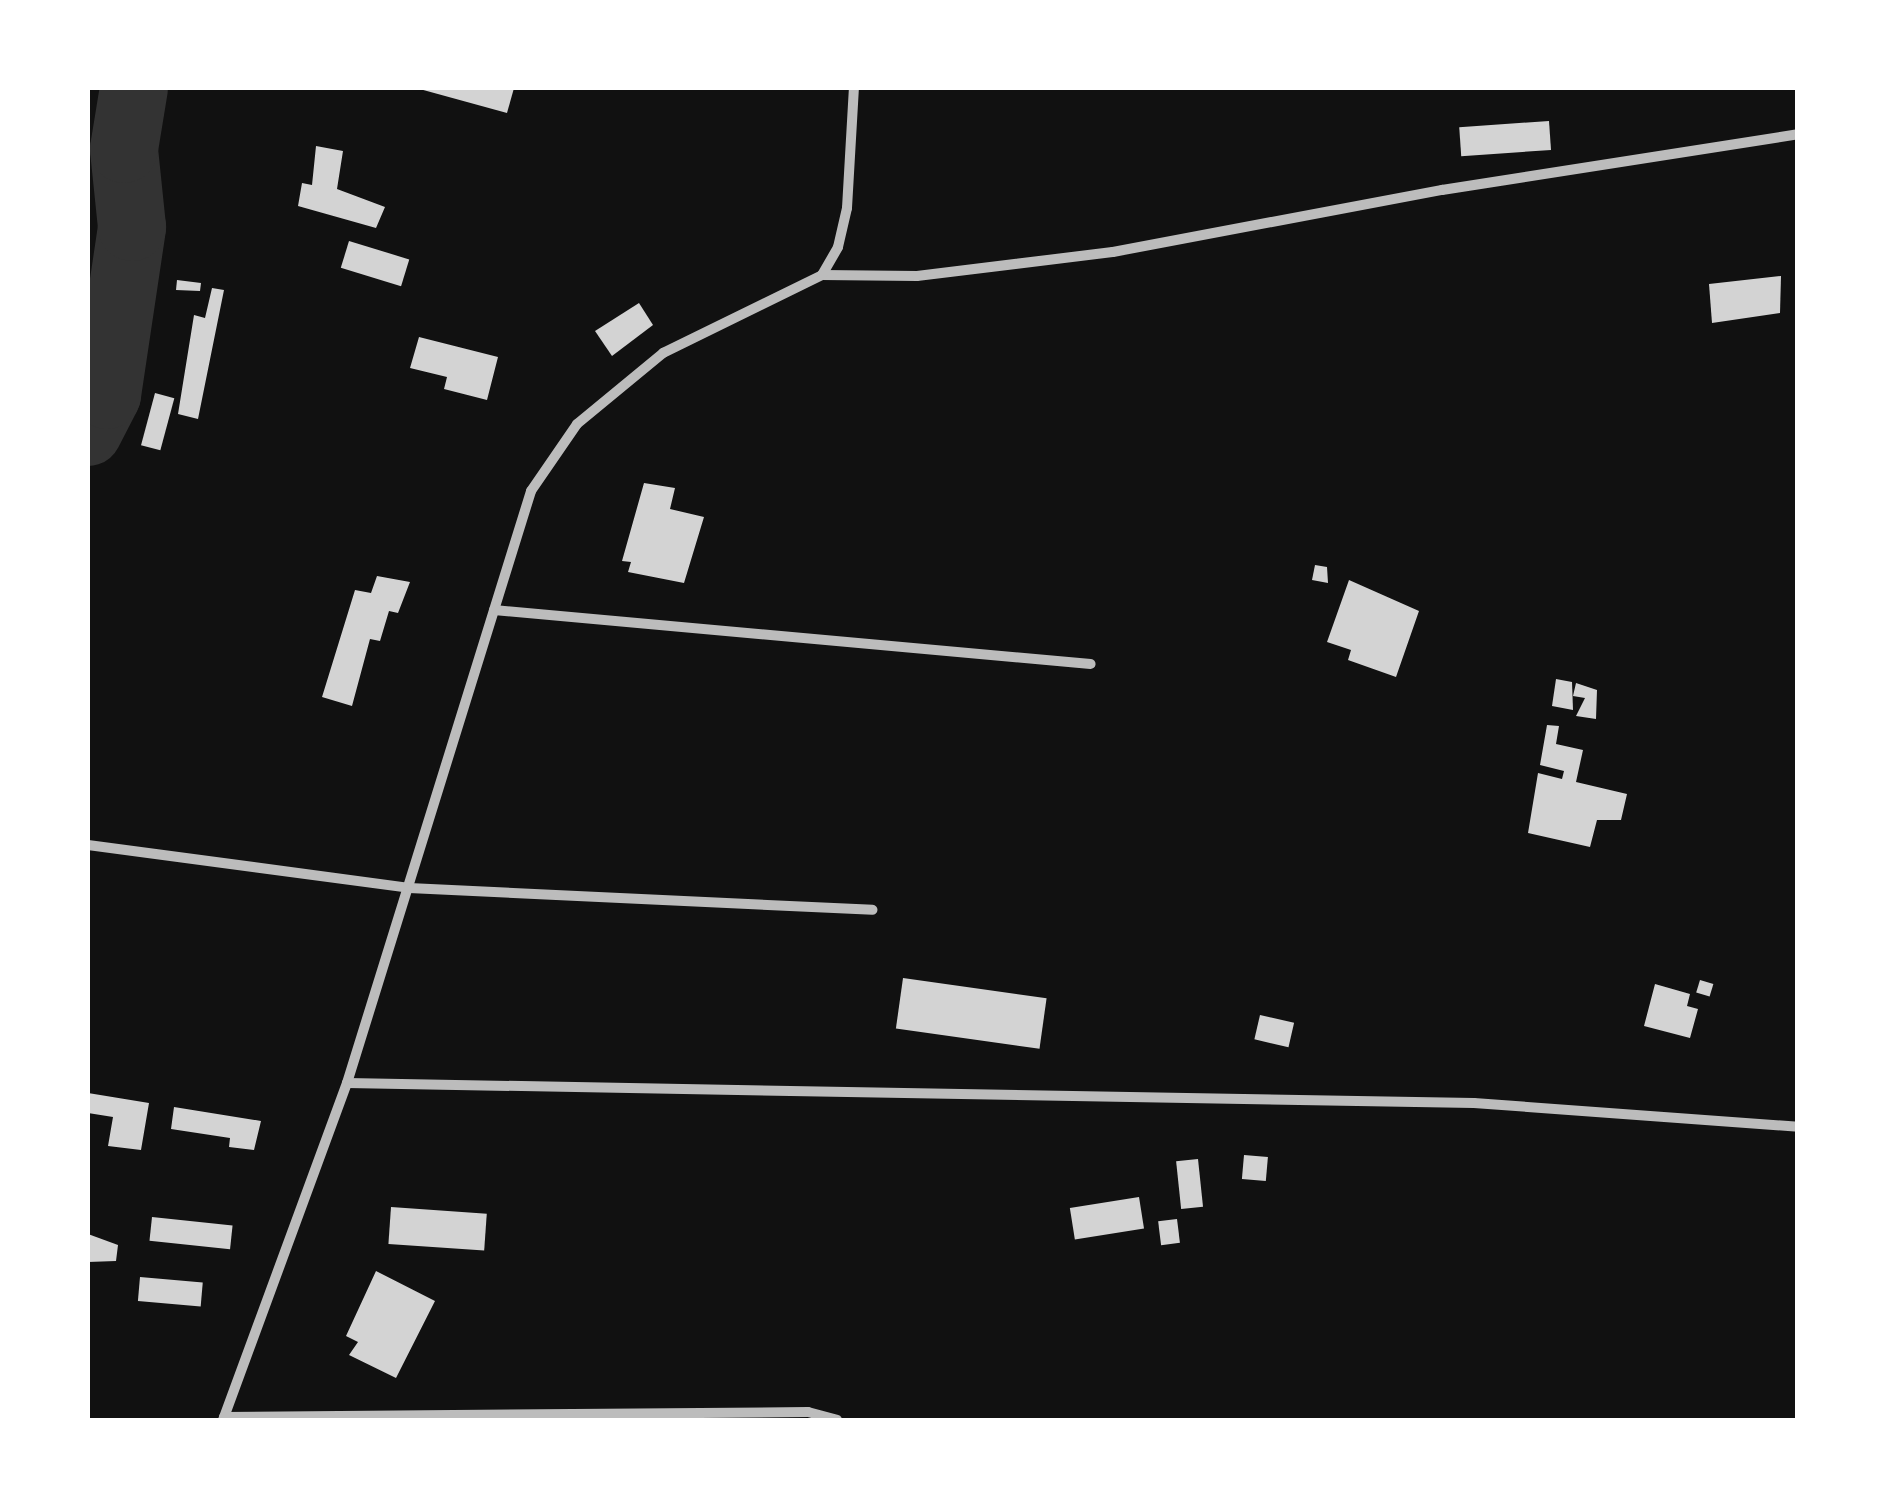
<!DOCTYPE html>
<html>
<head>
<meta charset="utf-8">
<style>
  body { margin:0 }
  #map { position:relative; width:1885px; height:1508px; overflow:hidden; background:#111; font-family:"Golos Text",sans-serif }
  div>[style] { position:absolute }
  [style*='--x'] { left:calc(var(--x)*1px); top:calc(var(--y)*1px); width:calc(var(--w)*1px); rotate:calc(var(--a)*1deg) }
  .river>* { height:68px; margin:-34px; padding:0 34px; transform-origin:34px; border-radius:34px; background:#333 }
  .building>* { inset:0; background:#d3d3d3; transform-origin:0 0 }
  .minor>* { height:10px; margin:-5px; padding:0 5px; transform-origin:5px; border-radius:5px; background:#bcbcbc }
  span { translate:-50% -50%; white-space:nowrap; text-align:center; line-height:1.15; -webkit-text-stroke:10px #fff; paint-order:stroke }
  .frame { position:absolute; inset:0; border:90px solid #fff; pointer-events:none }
</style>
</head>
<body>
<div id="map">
  <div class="river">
    <i style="--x:88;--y:432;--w:42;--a:-62.8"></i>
    <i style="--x:107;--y:395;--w:170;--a:-81.5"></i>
    <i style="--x:132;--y:227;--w:78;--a:-95.9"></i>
    <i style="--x:124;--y:149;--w:62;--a:-80.7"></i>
  </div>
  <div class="building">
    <i style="clip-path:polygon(416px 88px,514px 88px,507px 113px)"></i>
    <i style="left:1549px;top:121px;width:29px;height:90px;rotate:86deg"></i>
    <i style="clip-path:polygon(316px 146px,343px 151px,337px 189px,385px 207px,376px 228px,298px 206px,302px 183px,312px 185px)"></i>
    <i style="left:349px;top:241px;width:63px;height:28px;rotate:17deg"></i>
    <i style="clip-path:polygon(1781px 276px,1780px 313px,1712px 323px,1709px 284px)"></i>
    <i style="clip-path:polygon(177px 280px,201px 283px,200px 291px,176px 290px)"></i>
    <i style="clip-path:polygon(212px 288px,224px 290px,198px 419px,178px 414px,194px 315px,205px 318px)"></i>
    <i style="clip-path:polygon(639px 303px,653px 325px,612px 356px,595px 331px)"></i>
    <i style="clip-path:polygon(419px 337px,498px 357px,487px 400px,444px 389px,447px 377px,410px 368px)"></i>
    <i style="left:155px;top:393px;width:20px;height:54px;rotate:15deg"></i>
    <i style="clip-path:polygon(644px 483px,675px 488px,670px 509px,704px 517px,684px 583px,628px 572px,631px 562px,622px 561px)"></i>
    <i style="clip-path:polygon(1315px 565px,1327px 567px,1328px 583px,1312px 580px)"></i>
    <i style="clip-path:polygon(377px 576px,410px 582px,398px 613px,389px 611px,380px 641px,370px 639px,352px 706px,322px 697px,355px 590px,371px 593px)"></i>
    <i style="clip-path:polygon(1349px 580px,1419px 611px,1396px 677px,1348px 660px,1351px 650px,1327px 642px)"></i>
    <i style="clip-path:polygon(1556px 679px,1572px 682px,1573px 710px,1552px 706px)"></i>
    <i style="clip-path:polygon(1576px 683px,1597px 690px,1596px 719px,1576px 716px,1585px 698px,1573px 696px)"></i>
    <i style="clip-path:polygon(1547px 725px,1559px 726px,1556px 744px,1583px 750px,1576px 782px,1627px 794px,1621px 820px,1597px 820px,1590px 847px,1528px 833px,1538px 773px,1562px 779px,1564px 771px,1540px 765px)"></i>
    <i style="left:903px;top:978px;width:145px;height:51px;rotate:8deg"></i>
    <i style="left:1700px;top:980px;width:14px;height:13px;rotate:17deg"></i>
    <i style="clip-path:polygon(1655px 984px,1690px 994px,1687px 1006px,1698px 1009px,1690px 1038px,1644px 1026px)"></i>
    <i style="left:1260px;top:1015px;width:35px;height:25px;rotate:13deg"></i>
    <i style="clip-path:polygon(88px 1093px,149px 1103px,141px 1150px,108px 1146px,113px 1117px,88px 1113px)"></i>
    <i style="clip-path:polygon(174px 1107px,261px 1121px,254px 1150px,229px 1147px,230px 1138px,171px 1129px)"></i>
    <i style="left:1244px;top:1155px;width:24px;height:24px;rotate:5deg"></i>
    <i style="left:1198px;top:1159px;width:48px;height:22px;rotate:84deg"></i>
    <i style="left:1139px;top:1197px;width:32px;height:70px;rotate:81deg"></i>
    <i style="left:391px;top:1207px;width:96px;height:37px;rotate:4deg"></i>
    <i style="left:152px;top:1217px;width:81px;height:24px;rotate:6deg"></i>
    <i style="left:1177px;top:1219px;width:24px;height:19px;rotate:83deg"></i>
    <i style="clip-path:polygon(88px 1234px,118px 1245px,116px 1261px,88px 1262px)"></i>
    <i style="clip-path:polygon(376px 1271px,435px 1301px,396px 1378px,349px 1355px,358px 1342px,346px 1336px)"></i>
    <i style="left:140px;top:1277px;width:63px;height:24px;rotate:5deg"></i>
  </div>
  <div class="minor">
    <i style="--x:822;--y:275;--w:95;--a:0.6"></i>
    <i style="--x:917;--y:276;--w:197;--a:-7"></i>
    <i style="--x:1113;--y:252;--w:335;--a:-10.7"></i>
    <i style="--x:1442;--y:190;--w:360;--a:-8.9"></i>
    <i style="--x:494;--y:610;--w:599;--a:5.17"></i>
    <i style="--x:88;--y:845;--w:324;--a:7.6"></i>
    <i style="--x:409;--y:888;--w:464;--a:2.7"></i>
    <i style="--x:347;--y:1083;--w:1127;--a:1.02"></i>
    <i style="--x:1474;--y:1103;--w:325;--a:4.2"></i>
    <i style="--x:224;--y:1417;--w:584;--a:-0.49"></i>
    <i style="--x:808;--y:1412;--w:30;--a:15"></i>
    <i style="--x:223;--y:1420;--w:359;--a:-69.8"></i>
    <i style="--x:347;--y:1083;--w:620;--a:-72.73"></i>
    <i style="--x:531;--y:491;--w:81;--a:-55.5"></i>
    <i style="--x:577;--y:424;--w:112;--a:-39.5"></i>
    <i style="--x:663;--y:353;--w:177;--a:-26.1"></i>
    <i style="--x:822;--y:275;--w:32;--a:-60"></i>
    <i style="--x:838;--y:247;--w:40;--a:-77"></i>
    <i style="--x:847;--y:208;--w:120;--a:-86.7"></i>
  </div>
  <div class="frame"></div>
</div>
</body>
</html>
